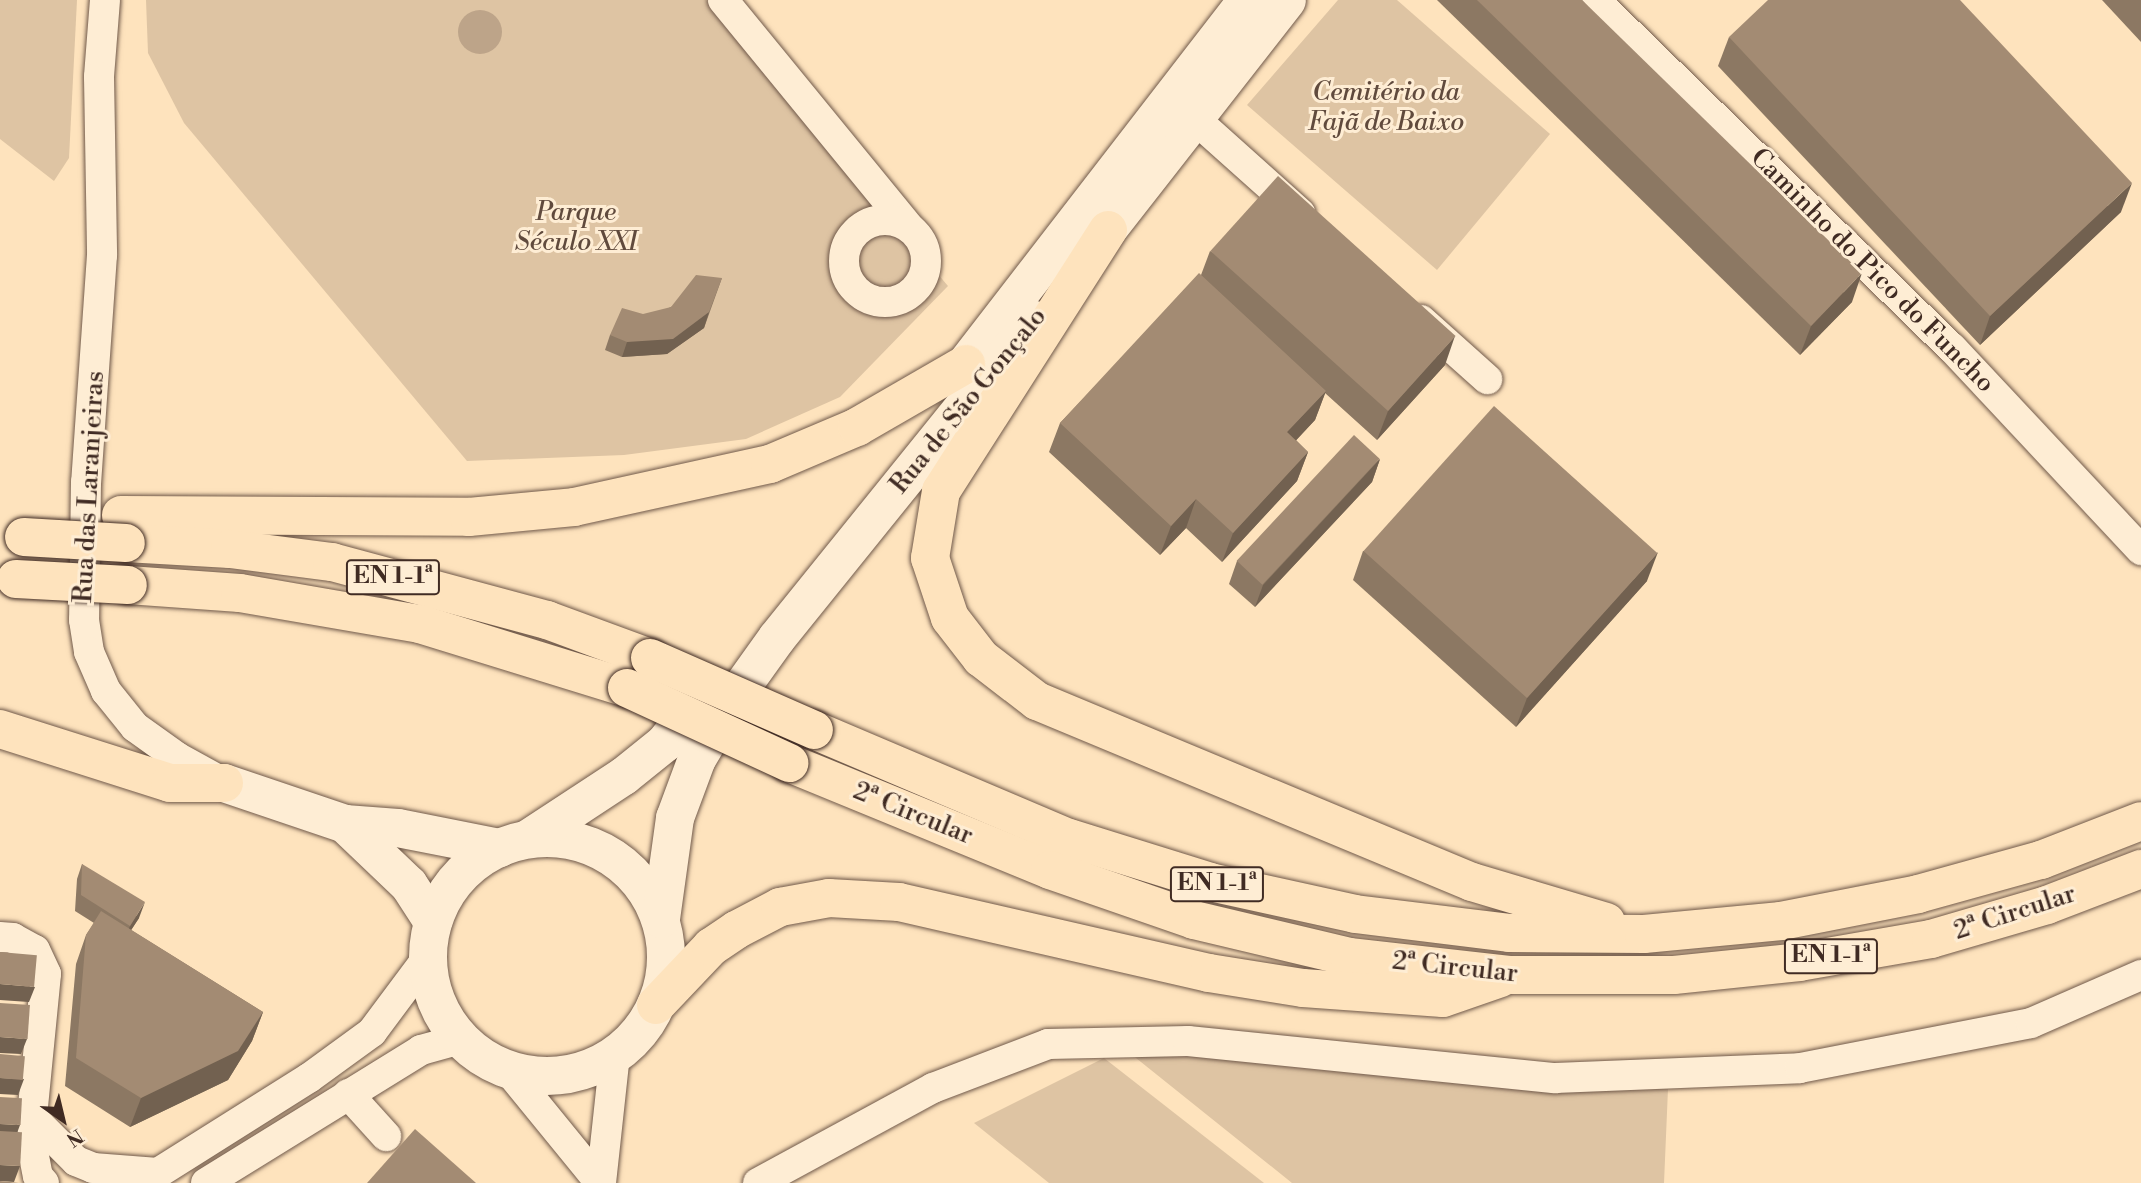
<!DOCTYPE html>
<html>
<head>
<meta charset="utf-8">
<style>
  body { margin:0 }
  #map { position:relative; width:2141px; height:1183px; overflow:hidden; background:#fee3bd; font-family:"Libre Bodoni",serif }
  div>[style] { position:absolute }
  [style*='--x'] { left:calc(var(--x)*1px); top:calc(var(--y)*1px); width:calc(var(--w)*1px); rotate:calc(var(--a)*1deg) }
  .green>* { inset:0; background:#dec4a3 }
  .water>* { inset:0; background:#bda489 }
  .round { border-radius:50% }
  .roads { filter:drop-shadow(0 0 2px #70594a) drop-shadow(0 0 2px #70594a) }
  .street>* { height:30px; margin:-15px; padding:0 15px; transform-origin:15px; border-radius:15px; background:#feedd4 }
  .street>.ring { margin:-15px; padding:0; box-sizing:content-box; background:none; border:30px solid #feedd4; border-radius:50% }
  .secondary>* { height:38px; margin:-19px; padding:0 19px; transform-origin:19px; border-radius:19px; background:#feedd4 }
  .secondary>.ring { margin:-19px; padding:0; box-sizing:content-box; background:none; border:38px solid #feedd4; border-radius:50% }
  .highway>* { height:38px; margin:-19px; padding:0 19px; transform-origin:19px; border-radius:19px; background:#fee3bd }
  .bridges { filter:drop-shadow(0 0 2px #402b23) drop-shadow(0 0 2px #402b23) }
  .highway-bridge>* { height:38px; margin:-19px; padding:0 19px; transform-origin:19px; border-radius:19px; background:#fee3bd }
  .wall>* { inset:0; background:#8c7863 }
  .shaded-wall>* { inset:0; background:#726150 }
  .building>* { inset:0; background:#a38b73; transform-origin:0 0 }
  span { translate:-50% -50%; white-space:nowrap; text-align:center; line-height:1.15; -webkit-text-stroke:6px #feedd4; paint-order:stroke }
  .shield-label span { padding:2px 5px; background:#feedd4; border:2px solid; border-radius:5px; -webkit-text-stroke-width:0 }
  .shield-label { font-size:24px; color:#402b23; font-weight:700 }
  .park-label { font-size:26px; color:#604a3d; font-style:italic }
  .street-label { font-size:26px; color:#402b23 }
  .north { position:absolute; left:28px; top:1085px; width:70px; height:70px; -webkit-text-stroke:5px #feedd4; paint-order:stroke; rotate:146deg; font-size:19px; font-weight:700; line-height:28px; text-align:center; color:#402b23 }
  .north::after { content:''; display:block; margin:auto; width:24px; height:32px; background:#402b23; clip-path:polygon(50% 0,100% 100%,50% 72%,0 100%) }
</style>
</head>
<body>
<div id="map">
  <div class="green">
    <i style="clip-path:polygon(0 0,77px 0,69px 158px,54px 181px,0 139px)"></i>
    <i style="clip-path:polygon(146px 0,706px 0,948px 286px,840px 397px,746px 439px,624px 455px,467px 461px,184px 123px,148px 53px)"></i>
    <i style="clip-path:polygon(1338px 0,1397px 0,1550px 134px,1437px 270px,1247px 105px)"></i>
    <i style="clip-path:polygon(1126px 1050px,1442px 1080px,1668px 1089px,1664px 1183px,1292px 1183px)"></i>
    <i style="clip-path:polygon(1104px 1058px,1264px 1183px,1049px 1183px,974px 1123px)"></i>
  </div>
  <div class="water">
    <i class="round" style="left:458px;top:10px;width:44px;height:44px"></i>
  </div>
  <div class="roads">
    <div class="street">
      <i style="--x:105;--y:0;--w:77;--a:94.5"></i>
      <i style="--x:99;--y:77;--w:178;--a:89"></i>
      <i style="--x:102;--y:255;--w:228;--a:94"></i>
      <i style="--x:86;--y:482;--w:138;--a:90.8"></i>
      <i style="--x:84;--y:620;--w:32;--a:81"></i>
      <i style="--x:89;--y:652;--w:43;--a:66.4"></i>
      <i style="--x:106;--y:691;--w:46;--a:51.1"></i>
      <i style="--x:135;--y:727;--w:52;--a:35.5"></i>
      <i style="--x:177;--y:757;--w:54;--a:29"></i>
      <i style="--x:723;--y:0;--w:292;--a:50.7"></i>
      <i style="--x:1595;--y:0;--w:499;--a:44.3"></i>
      <i style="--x:1952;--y:348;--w:277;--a:46.9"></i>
      <i style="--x:1196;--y:120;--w:140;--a:41.8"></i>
      <i class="ring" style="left:844px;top:220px;width:52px;height:52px"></i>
      <i style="--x:1421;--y:320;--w:89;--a:41.8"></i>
      <i style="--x:0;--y:937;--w:13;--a:4"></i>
      <i style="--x:13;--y:938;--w:25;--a:29"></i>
      <i style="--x:35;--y:950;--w:26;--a:65"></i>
      <i style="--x:46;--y:974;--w:144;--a:95.6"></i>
      <i style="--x:32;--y:1117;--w:34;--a:88"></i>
      <i style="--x:33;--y:1151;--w:25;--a:79"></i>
      <i style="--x:38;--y:1176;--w:9;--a:49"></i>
      <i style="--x:508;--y:1070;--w:146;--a:50.8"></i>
      <i style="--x:348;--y:1094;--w:57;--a:47.9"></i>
      <i style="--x:32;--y:1117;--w:62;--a:45"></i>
      <i style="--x:76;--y:1161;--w:18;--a:22"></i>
      <i style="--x:93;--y:1168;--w:65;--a:4.4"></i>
      <i style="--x:158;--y:1173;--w:178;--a:-32.2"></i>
      <i style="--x:309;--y:1078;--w:78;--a:-36.1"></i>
      <i style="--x:372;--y:1032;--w:94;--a:-53.3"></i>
      <i style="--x:206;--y:1183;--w:253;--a:-31.7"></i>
      <i style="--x:421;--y:1050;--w:41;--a:-15.4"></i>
      <i style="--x:601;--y:1183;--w:129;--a:-83.8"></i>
      <i style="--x:758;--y:1183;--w:199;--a:-28.5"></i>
      <i style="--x:933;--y:1088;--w:123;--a:-20.9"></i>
      <i style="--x:1048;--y:1044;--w:140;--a:-1.2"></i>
      <i style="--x:1188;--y:1041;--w:369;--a:5.8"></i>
      <i style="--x:1555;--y:1078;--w:245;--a:-2.3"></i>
      <i style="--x:1800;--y:1068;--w:235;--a:-11"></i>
      <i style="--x:2031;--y:1023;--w:120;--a:-23.6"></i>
    </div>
    <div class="secondary">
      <i style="--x:1088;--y:255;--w:323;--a:-52"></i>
      <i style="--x:965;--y:365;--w:461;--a:-52.3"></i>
      <i style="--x:224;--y:783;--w:128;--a:18.7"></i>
      <i style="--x:345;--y:824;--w:53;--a:4.3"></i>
      <i style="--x:398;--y:828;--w:104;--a:11.1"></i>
      <i style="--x:345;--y:824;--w:88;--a:43.6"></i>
      <i style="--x:409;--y:885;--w:44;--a:57"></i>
      <i class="ring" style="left:428px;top:838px;width:200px;height:200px"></i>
      <i style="--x:528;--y:839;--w:115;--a:-33.3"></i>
      <i style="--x:624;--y:776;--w:53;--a:-38.8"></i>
      <i style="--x:665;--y:743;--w:68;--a:-52.1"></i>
      <i style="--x:661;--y:919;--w:102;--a:-82.1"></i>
      <i style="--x:675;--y:818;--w:63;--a:-69.6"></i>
      <i style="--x:697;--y:759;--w:63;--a:-59.3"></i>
      <i style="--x:729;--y:705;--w:82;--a:-54.4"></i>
      <i style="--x:777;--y:638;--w:409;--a:-51.1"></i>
    </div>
    <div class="highway">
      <i style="--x:1108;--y:230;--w:310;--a:122.6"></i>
      <i style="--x:941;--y:491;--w:68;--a:99.3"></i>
      <i style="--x:930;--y:558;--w:63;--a:71.6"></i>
      <i style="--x:950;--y:618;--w:51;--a:52.2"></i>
      <i style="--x:981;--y:658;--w:71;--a:37.5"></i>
      <i style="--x:1037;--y:701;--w:471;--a:22.6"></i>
      <i style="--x:1472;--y:882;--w:140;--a:16.6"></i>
      <i style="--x:121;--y:515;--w:348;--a:0.3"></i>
      <i style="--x:469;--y:517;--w:105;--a:-5.4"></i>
      <i style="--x:574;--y:507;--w:201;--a:-12.4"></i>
      <i style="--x:770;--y:464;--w:95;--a:-23"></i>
      <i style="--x:857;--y:427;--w:126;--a:-30"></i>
      <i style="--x:126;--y:543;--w:104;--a:3.3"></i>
      <i style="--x:230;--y:549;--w:103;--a:7.3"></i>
      <i style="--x:332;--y:562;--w:223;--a:15.1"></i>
      <i style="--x:547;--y:620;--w:110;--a:20.3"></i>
      <i style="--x:128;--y:585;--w:112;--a:4.1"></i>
      <i style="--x:240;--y:593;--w:183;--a:9.8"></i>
      <i style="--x:420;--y:624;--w:217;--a:17.2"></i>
      <i style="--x:0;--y:729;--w:178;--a:17.6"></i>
      <i style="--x:170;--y:783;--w:54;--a:0"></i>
      <i style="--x:814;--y:730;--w:277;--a:23"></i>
      <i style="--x:1069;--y:838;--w:148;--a:17.3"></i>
      <i style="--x:1210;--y:882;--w:148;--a:12.4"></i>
      <i style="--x:1355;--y:914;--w:155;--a:7"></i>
      <i style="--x:1509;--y:933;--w:135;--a:0.4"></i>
      <i style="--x:1644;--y:934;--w:138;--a:-5.4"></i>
      <i style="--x:1781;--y:921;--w:140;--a:-11.1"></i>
      <i style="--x:1918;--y:894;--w:128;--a:-15.5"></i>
      <i style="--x:2041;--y:860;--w:107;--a:-21.3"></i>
      <i style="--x:789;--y:763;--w:282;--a:22.3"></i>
      <i style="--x:1050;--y:870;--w:152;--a:19.1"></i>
      <i style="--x:1194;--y:920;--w:159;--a:13.4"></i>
      <i style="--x:1349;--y:957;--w:161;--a:6.4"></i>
      <i style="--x:1509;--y:975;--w:165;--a:0"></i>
      <i style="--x:1674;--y:975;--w:126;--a:-5.9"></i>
      <i style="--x:1799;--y:962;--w:134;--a:-9.9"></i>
      <i style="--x:1931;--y:939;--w:121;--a:-16.3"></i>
      <i style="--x:2047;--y:905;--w:101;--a:-21"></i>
      <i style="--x:656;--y:1005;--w:80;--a:-46.5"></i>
      <i style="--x:711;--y:947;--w:30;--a:-34"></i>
      <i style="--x:736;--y:930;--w:50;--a:-27.6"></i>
      <i style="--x:780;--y:907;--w:50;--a:-10.4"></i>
      <i style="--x:829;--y:898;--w:70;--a:3.3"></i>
      <i style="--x:899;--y:902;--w:318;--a:12.9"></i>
      <i style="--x:1209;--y:973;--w:95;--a:9.1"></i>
      <i style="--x:1303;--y:988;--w:140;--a:4.1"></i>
      <i style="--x:1443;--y:998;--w:61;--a:-19"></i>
    </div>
  </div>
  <div class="bridges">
    <div class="highway-bridge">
      <i style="--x:24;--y:537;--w:102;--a:3.4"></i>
      <i style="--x:16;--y:579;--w:112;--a:3.1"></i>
      <i style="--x:650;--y:658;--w:179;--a:23.7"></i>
      <i style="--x:627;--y:688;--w:179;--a:24.8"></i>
    </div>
  </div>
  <div class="wall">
    <i style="clip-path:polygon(1437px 0,1582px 0,1852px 302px,1800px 355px)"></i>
    <i style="clip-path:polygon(2102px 0,2141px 0,2141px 42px)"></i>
    <i style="clip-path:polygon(1729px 37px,2121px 212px,1980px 345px,1718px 66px)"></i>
    <i style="clip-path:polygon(1210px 251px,1445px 365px,1377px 440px,1325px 393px,1315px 420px,1296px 440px,1308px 452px,1297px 481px,1222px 562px,1186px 528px,1160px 555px,1049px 452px,1060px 423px,1201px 275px)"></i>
    <i style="clip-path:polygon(722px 278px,704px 328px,667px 354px,622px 357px,605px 350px,610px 335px,671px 307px)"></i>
    <i style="clip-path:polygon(1380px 459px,1372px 482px,1255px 607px,1229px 584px,1237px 561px)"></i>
    <i style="clip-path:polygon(1363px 551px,1647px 581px,1516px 727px,1353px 580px)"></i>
    <i style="clip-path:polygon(82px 864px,139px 918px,131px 930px,263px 1012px,252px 1041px,228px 1080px,130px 1127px,65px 1086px,76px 964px,86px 935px,94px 923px,75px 911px,77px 879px)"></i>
  </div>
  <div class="shaded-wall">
    <i style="clip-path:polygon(2132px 183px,2121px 212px,1980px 345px,1990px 316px)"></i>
    <i style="clip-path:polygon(1862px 273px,1852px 302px,1800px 355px,1811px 326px)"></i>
    <i style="clip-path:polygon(709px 312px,704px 328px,667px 354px,622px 357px,627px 342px)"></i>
    <i style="clip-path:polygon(1455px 336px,1445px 365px,1377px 440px,1388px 411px)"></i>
    <i style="clip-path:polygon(1326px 391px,1315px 420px,1277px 461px,1287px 432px)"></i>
    <i style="clip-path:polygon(1308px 452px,1297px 481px,1222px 562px,1233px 533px)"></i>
    <i style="clip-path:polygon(1380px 459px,1372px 482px,1255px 607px,1263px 585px)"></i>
    <i style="clip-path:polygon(1196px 499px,1186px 528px,1160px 555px,1171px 526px)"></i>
    <i style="clip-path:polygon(1658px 552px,1647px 581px,1516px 727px,1527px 698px)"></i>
    <i style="clip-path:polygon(145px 902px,139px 918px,124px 941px,130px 926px)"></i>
    <i style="clip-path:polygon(0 984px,35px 987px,29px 1002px,0 1000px)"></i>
    <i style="clip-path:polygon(263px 1012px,252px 1041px,228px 1080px,130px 1127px,141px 1098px)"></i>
    <i style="clip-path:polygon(0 1037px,27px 1039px,21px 1054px,0 1053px)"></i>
    <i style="clip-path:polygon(0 1078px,24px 1079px,18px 1095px,0 1094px)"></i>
    <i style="clip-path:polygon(0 1124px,20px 1125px,14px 1141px,0 1140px)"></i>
    <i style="clip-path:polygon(0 1165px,20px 1166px,14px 1182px,0 1181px)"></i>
  </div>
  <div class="building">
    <i style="clip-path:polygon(1477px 0,1582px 0,1862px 273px,1811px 326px)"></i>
    <i style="clip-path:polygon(1768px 0,1960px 0,2132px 183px,1990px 316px,1729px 37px)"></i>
    <i style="left:1278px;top:176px;width:239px;height:101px;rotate:42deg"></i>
    <i style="clip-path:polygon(1199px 273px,1326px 391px,1287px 432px,1308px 452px,1233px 533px,1196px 499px,1171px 526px,1060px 423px)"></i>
    <i style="clip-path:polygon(696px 275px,722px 278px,709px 312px,673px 339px,627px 342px,610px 335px,622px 308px,643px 314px,671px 307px)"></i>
    <i style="left:1494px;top:406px;width:220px;height:195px;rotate:42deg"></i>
    <i style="left:1354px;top:435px;width:35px;height:172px;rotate:43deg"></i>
    <i style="clip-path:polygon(82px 864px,145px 902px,130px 926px,81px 895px)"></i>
    <i style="clip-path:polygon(101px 911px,263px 1012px,238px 1051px,141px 1098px,76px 1058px,86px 935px)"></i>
    <i style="left:0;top:952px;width:37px;height:32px;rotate:5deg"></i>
    <i style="left:0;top:1003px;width:30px;height:34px;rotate:4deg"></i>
    <i style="left:0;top:1054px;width:25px;height:24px;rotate:5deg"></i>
    <i style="left:0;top:1097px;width:22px;height:27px;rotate:3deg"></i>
    <i style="clip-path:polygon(415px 1129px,476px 1183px,367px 1183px)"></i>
    <i style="left:0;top:1131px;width:22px;height:34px;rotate:3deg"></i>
    <i style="clip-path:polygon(0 1181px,19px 1183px,0 1183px)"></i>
  </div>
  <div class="shield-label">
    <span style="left:393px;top:577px">EN 1-1ª</span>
    <span style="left:1217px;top:884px">EN 1-1ª</span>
    <span style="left:1831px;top:956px">EN 1-1ª</span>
  </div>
  <div class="park-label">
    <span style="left:1386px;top:108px">Cemitério da<br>Fajã de Baixo</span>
    <span style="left:576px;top:228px">Parque<br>Século XXI</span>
  </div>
  <div class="street-label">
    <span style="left:1872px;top:271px;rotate:45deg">Caminho do Pico do Funcho</span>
    <span style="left:969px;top:401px;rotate:-51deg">Rua de São Gonçalo</span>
    <span style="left:90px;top:487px;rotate:-87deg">Rua das Laranjeiras</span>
    <span style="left:913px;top:814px;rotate:22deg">2ª Circular</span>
    <span style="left:2015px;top:913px;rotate:-18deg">2ª Circular</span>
    <span style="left:1455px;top:968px;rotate:6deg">2ª Circular</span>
  </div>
  <div class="north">N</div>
</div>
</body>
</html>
